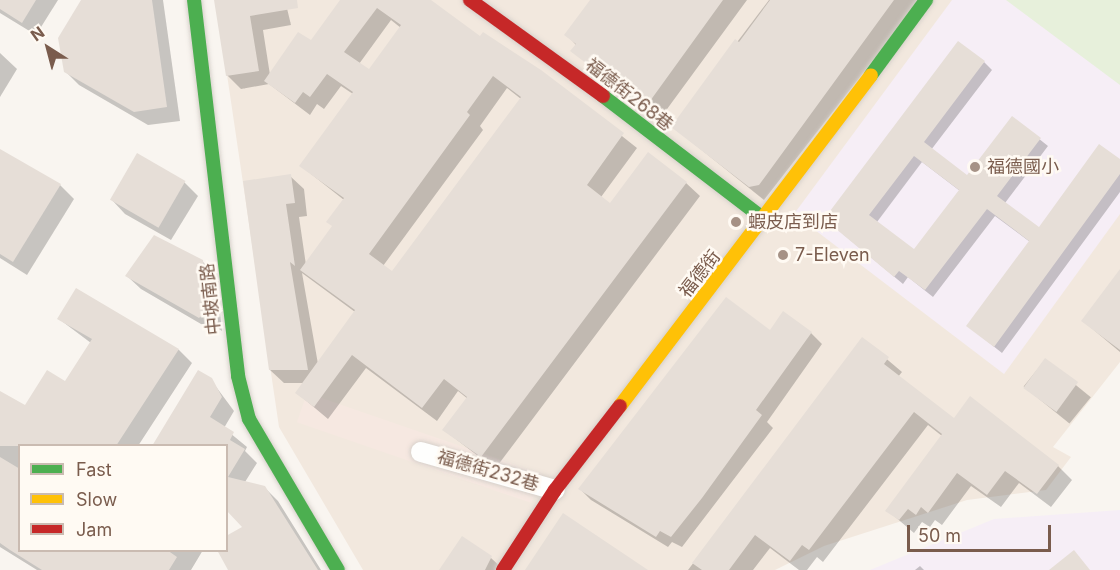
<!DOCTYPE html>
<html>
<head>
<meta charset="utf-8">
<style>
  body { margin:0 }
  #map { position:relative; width:1120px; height:570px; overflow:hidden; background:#f9f5f0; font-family:Inter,"Noto Sans TC",sans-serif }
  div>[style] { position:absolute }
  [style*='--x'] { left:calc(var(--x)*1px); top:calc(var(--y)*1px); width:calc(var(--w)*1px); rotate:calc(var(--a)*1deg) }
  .residential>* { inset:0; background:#f2e8de }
  .commercial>* { inset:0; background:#f6e8e1; transform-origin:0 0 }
  .education>* { inset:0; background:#f6eef6 }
  .green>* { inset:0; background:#e7f0db }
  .shadow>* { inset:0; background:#0003; transform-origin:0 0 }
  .building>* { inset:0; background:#e6ded7; transform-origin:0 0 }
  .roads { filter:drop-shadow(0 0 2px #d7d1cb) drop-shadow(0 0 2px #d7d1cb) }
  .street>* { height:20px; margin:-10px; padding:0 10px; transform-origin:10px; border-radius:10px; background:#fefefd }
  .fast>* { height:14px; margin:-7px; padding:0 7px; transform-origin:7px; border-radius:7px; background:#4caf50 }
  .slow>* { height:14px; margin:-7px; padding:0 7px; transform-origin:7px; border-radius:7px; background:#ffc107 }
  .jam>* { height:14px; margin:-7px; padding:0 7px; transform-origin:7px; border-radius:7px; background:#c62828 }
  .dots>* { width:16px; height:16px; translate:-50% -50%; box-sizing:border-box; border:3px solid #fffaf3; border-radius:50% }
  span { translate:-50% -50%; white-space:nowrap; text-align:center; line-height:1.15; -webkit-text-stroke:5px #fffaf3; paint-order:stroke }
  .street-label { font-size:18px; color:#7a5c4d }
  .poi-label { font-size:18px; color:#7a5c4d }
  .left { translate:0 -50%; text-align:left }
  .legend { position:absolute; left:18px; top:444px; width:210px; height:108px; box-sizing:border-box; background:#fffaf3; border:2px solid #cabbb1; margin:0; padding:8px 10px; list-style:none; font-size:18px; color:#7a5c4d }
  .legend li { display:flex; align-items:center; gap:12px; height:30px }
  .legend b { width:30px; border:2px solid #cabbb1 }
  .north { position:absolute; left:18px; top:18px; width:60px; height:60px; -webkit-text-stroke:4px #fffaf3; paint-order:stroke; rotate:324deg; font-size:16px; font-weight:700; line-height:24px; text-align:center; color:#7a5c4d }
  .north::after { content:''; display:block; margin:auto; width:21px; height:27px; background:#7a5c4d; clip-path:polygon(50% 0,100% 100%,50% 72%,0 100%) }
  .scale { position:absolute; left:907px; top:525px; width:144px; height:27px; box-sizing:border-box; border:3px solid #7a5c4d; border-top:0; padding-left:8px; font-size:18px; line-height:21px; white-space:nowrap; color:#7a5c4d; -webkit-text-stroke:4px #fffaf3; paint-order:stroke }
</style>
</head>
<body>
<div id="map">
  <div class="residential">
    <i style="clip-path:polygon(216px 0,1120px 0,1120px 362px,1053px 447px,1071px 457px,1046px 490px,967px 500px,824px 546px,775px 570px,363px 570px,279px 427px)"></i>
  </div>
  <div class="commercial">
    <i style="left:307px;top:393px;width:248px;height:31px;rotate:19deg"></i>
  </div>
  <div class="education">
    <i style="clip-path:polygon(952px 0,1120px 0,1120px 214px,1004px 374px,794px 214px)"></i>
    <i style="clip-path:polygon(1120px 510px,1120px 570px,870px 570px,994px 519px)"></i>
  </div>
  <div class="green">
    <i style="clip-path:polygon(1006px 0,1120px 0,1120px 85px)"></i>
  </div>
  <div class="shadow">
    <i style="clip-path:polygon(0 0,58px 0,36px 35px,0 13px)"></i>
    <i style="clip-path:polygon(83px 0,163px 0,180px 121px,148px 125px,79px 85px,65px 71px)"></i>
    <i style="clip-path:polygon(evenodd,217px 0,285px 0,291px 25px,263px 30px,270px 75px,311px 43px,342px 0,428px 0,481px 38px,540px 71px,637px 148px,601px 197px,611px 205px,686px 183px,700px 196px,495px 469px,444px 430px,468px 399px,458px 391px,437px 421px,366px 368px,328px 419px,297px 393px,304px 383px,284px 383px,270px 370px,244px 182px,290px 176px,304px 189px,307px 216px,299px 217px,306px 265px,334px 227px,344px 200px,301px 166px,353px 94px,341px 86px,324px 109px,317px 104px,310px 115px,269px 84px,241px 89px,227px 75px,217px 0,391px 20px,401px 28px,370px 71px,359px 64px,391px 20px,217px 0,507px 88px,521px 99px,392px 273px,383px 266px,483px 130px,480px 126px,507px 88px,217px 0,302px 273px,355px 312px,318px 364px,302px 273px)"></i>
    <i style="clip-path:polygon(600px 0,747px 0,659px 120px,572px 51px,576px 45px,566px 34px)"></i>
    <i style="clip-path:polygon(769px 0,920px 0,764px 200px,673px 127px)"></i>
    <i style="clip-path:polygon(0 53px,17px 69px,0 97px)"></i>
    <i style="clip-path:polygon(evenodd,984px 62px,992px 70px,931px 150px,967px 177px,1013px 118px,1048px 146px,1005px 203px,1039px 229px,1120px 161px,1120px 192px,1002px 353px,968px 326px,1030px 242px,995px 216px,933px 297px,908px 277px,903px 284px,825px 219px,984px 62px,922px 162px,960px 191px,914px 251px,877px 222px,922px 162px)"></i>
    <i style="clip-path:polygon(0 151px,60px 185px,74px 199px,27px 275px,0 258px)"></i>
    <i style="clip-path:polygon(184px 182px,198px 196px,171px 240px,125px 214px,112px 200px)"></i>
    <i style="clip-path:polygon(202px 261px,216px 275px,222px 331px,216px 327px,213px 331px,141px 289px,127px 276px)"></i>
    <i style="clip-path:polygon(1120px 272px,1120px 352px,1083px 321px)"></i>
    <i style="clip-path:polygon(76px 290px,179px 350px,192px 363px,138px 446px,20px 446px,20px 550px,203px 550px,191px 570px,37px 570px,0 547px,0 393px,25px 407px,65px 383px,91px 343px,59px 319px)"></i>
    <i style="clip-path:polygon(770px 332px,811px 333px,822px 344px,767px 422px,773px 428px,682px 547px,672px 542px,668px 547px,591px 500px,580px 489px)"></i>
    <i style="clip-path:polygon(863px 339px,902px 372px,898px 377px,954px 420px,1058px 466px,1072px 480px,1051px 507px,1019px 483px,1001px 507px,971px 486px,942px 525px,935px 520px,930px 527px,922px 522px,914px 533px,887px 510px,942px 436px,928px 425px,823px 562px,817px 557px,807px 570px,799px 570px,770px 548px,753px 570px,688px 570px)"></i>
    <i style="left:1045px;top:360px;width:59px;height:34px;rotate:39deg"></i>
    <i style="clip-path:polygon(211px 380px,234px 411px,224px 428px,247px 447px,245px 451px,257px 463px,245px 482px,264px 487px,278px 501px,321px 570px,231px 570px,226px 550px,245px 527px,228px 510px,226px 512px,226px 446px,155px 446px)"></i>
    <i style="clip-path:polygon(491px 558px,504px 570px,441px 570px)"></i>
    <i style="clip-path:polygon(920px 566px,924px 570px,915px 570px)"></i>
  </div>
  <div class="building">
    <i style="clip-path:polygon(0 0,36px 0,22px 23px,0 9px)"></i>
    <i style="clip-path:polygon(81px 0,152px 0,167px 107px,134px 112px,64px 72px,58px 38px)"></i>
    <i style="clip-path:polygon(214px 0,297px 0,298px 8px,250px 16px,259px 71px,226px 76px)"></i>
    <i style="clip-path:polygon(evenodd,340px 0,431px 0,480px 36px,483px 32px,541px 70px,624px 133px,587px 185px,610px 203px,648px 152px,687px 182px,481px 457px,442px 430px,467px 397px,444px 379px,422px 408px,352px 355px,314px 407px,295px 393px,355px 310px,300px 270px,332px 226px,326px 222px,344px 198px,299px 166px,353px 92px,327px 74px,310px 97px,303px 92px,295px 103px,264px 81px,298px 32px,311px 40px,340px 0,377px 8px,401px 25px,369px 69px,344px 52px,377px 8px,340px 0,493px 76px,521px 97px,392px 271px,369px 254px,470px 115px,467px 112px,493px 76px)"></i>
    <i style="clip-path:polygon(590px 0,723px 0,645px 108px,570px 51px,576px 44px,564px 35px)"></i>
    <i style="clip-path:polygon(770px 0,894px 0,759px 185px,749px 187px,671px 127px,735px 39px,739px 42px)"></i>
    <i style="clip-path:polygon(evenodd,958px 41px,985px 61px,924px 142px,967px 175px,1012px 116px,1041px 138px,997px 196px,1039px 227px,1099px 144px,1120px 159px,1120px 174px,994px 347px,966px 326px,1029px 241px,987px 209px,925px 290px,899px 271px,894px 277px,824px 219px,958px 41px,914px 156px,959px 190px,914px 249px,869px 215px,914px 156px)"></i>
    <i style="clip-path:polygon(0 149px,61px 184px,13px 262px,0 254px)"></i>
    <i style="left:137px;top:153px;width:56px;height:54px;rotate:30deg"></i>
    <i style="clip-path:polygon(291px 174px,295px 203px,286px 204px,295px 266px,290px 262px,308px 370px,269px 370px,243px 181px)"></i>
    <i style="clip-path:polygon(154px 235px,203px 260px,209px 319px,202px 315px,199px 318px,125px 276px)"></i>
    <i style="clip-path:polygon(1120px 269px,1120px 350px,1081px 321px)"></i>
    <i style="clip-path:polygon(76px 288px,179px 349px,116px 446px,0 446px,0 391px,25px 405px,47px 370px,65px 381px,92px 339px,57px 319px)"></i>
    <i style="clip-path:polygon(726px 297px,770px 330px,783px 311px,812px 332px,756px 410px,762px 415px,702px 498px,671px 537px,660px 531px,656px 537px,578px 489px)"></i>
    <i style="clip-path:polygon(862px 337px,889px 357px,884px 364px,954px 418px,970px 396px,1059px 465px,1037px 494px,1005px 471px,987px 495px,957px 473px,928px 513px,921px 507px,916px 515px,908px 509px,899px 520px,885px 511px,942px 434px,914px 412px,809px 550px,802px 545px,790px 561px,755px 535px,729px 570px,702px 570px,692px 563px)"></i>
    <i style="left:1045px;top:358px;width:41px;height:37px;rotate:36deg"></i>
    <i style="clip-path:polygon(198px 370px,212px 378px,222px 397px,210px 417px,234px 432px,230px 440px,245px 449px,228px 477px,265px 486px,318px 570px,228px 570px,217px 550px,226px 550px,226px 536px,242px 527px,226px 510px,226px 445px,152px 446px)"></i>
    <i style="clip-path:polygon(0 457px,20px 469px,20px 550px,167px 550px,177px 557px,169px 570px,42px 570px,10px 550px,0 543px)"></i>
    <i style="clip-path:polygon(563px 513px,648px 570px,525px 570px)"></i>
    <i style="clip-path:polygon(462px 536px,492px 556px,485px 570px,439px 570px)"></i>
    <i style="clip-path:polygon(1074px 550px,1090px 570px,1049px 570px)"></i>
  </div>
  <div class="roads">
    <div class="street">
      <i style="--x:421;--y:452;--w:139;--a:15.8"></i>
    </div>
    <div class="fast">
      <i style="--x:194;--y:0;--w:379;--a:83.3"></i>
      <i style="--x:238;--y:376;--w:44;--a:75.7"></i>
      <i style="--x:249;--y:419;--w:175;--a:59.5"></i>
      <i style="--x:871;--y:75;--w:93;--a:-53.7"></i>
      <i style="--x:603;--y:96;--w:204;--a:37.4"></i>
    </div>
    <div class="slow">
      <i style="--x:620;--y:406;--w:415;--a:-52.8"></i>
    </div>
    <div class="jam">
      <i style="--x:470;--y:0;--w:164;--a:35.8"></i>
      <i style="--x:503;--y:570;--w:95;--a:-57"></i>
      <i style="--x:555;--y:490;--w:106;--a:-52.3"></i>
    </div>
  </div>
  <div class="dots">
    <i style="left:975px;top:167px;background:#a69286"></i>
    <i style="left:736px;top:222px;background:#a69286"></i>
    <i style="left:783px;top:255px;background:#a69286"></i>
  </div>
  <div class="street-label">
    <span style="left:629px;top:95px;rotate:38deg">福德街268巷</span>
    <span style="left:700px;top:274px;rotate:-52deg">福德街</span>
    <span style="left:211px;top:299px;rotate:-96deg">中坡南路</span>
    <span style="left:488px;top:471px;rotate:16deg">福德街232巷</span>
  </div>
  <div class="poi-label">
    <span class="left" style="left:987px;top:167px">福德國小</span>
    <span class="left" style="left:748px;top:222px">蝦皮店到店</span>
    <span class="left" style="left:795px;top:255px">7-Eleven</span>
  </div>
  <ul class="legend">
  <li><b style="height:8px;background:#4caf50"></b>Fast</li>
  <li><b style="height:8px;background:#ffc107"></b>Slow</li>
  <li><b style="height:8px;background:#c62828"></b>Jam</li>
  </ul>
  <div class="north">N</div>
  <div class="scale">50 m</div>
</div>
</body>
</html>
